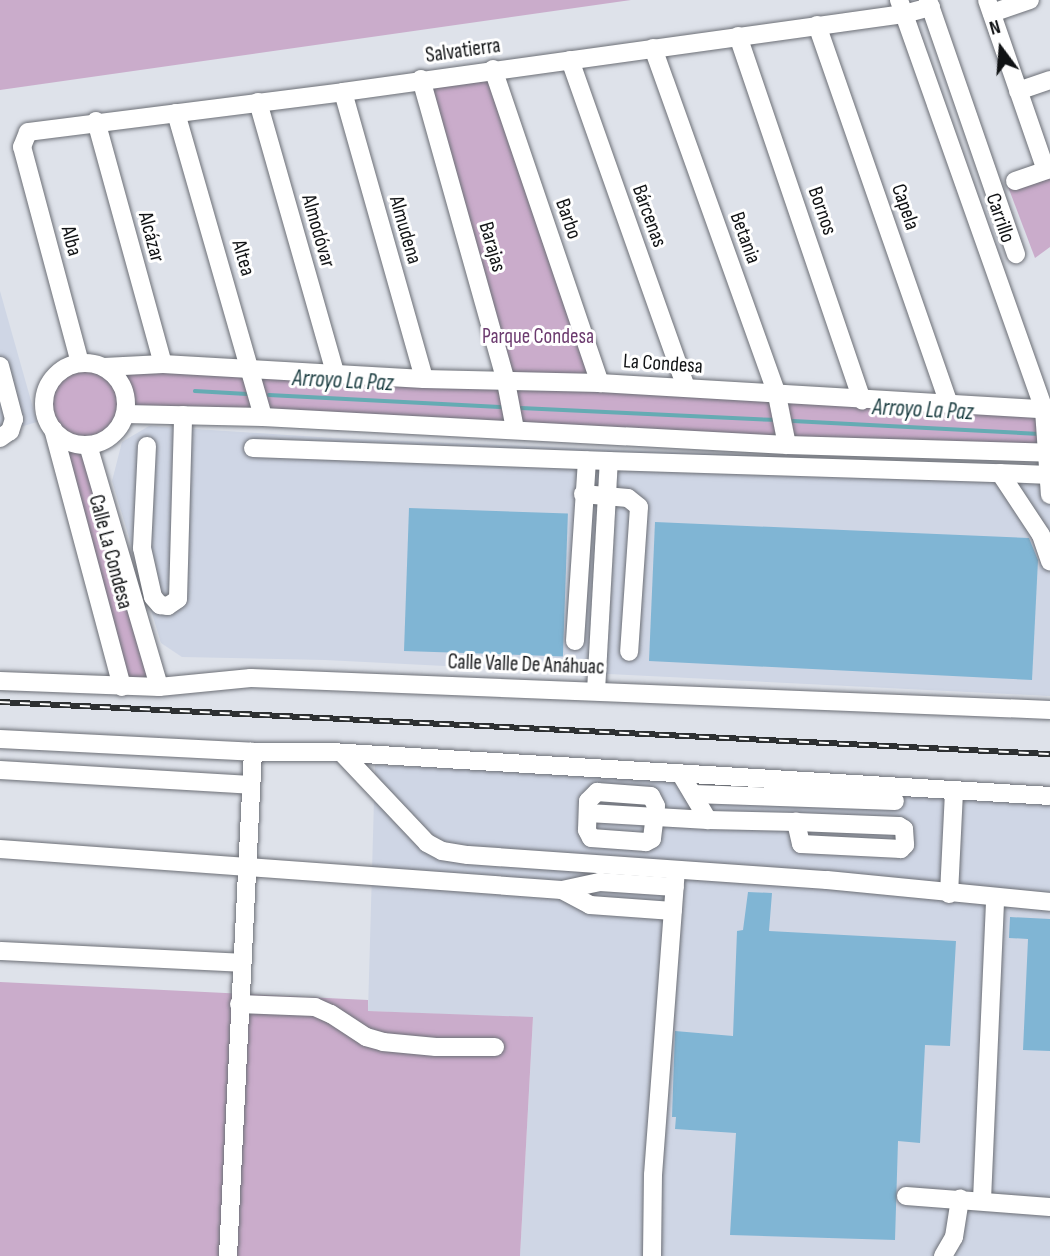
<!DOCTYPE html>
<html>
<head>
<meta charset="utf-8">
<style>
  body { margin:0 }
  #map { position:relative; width:1050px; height:1256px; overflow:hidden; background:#dee2ea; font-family:"Sofia Sans Condensed",sans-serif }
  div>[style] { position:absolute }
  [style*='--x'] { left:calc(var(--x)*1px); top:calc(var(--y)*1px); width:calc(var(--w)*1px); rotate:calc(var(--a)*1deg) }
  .built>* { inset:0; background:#cfd6e5 }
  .green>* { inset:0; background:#caaccb }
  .stream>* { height:3.5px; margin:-1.75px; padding:0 1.75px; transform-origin:1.75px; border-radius:1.75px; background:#65abb3 }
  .building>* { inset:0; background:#80b5d4; transform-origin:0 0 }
  .roads { filter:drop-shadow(0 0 2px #6c6f76) drop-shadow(0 0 2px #6c6f76) }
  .minor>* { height:18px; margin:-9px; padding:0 9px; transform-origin:9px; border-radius:9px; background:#fff }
  .minor>.ring { margin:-9px; padding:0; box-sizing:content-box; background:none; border:18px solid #fff; border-radius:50% }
  .rail>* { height:6px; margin-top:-3px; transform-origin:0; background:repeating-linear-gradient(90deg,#fff 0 10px,#2d3032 0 20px); box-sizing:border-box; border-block:2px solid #2d3032 }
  span { translate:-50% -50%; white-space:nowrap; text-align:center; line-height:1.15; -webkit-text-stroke:6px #fff; paint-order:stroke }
  .street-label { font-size:21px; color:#111315 }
  .park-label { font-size:21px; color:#6c3b6f }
  .water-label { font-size:23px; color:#15383c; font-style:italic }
  .north { position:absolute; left:966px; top:14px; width:70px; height:70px; -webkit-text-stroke:5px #fff; paint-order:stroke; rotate:344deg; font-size:19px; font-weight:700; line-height:28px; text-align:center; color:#111315 }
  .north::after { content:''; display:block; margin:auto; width:24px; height:32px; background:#111315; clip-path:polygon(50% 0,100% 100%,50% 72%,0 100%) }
</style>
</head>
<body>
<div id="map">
  <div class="built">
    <i style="clip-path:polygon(0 291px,37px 422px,0 433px)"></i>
    <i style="clip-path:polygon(149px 426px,333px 438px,1050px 468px,1050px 696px,325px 660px,182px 657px,161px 643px,112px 481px,122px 442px)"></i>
    <i style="clip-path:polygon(375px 765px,1050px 793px,1050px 1256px,520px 1256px,533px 1018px,368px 1011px)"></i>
  </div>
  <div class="green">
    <i style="clip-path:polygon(0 0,631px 0,0 90px)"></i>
    <i style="clip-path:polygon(493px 69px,600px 383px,1050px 410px,1050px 453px,126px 414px,118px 429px,105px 440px,89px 445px,159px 687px,122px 687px,53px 429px,47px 419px,44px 407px,50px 383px,58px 374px,80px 363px,104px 367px,506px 382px,421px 79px)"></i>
    <i style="clip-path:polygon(1050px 169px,1050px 247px,1035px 258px,1007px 184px)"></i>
    <i style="clip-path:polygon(0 982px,368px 1000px,368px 1011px,533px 1017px,520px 1256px,0 1256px)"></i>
  </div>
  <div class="stream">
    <i style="--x:195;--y:391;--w:52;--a:3.3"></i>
    <i style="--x:269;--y:395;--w:231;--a:3"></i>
    <i style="--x:521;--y:408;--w:251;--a:2.7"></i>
    <i style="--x:793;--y:421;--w:247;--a:3"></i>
  </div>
  <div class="building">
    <i style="left:409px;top:508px;width:159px;height:143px;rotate:2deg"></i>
    <i style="clip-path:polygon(655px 522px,1029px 538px,1038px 560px,1032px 680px,649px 661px)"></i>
    <i style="clip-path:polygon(748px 892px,772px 893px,769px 931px,956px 941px,950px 1046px,925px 1045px,920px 1143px,898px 1141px,895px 1240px,730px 1235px,736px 1133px,675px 1129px,676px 1117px,672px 1117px,675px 1031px,733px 1036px,737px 931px,743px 930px)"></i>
    <i style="clip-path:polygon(1010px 917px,1050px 919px,1050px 1051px,1023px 1050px,1028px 939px,1009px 938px)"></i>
  </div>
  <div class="roads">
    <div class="minor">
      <i style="--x:899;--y:0;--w:435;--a:70.5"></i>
      <i style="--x:1044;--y:410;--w:85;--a:86"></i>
      <i style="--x:928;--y:0;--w:269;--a:70.9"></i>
      <i style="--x:987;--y:0;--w:180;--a:70.9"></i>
      <i style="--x:992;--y:13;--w:40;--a:-18.9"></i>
      <i style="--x:817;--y:25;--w:401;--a:70.8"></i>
      <i style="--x:738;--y:36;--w:385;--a:71.2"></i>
      <i style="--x:653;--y:48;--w:368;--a:70.3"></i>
      <i style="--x:777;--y:395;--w:51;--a:78.7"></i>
      <i style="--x:570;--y:60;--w:347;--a:70.5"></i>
      <i style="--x:493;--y:69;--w:332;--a:71.2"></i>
      <i style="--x:421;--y:79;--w:315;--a:74.3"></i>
      <i style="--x:506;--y:382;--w:48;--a:79.2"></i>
      <i style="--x:1018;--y:91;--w:34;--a:-19"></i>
      <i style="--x:343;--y:92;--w:298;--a:74.2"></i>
      <i style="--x:258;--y:102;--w:282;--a:74.1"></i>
      <i style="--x:176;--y:113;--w:316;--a:74"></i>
      <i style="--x:96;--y:121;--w:252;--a:74.6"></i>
      <i style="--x:1015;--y:181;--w:37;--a:-19"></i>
      <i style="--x:80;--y:363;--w:224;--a:-105"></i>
      <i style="--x:22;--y:147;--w:16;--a:-68"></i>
      <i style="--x:28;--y:132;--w:318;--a:-7.2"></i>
      <i style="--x:343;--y:92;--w:566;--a:-7.92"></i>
      <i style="--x:904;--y:14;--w:28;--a:-15"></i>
      <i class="ring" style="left:44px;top:363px;width:64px;height:64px"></i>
      <i style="--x:0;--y:366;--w:55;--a:75.2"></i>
      <i style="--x:14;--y:419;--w:13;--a:108"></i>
      <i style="--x:10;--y:431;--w:12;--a:145"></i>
      <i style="--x:104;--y:367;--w:59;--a:-2.9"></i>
      <i style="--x:163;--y:364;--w:261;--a:3.3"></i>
      <i style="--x:424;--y:379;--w:176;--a:1.3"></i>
      <i style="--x:600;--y:383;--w:451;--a:3.4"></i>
      <i style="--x:125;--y:414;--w:138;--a:1.2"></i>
      <i style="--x:263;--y:417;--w:525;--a:3.06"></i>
      <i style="--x:787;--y:445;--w:263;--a:1.7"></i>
      <i style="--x:53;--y:429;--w:267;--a:75"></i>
      <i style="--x:88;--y:445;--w:252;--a:73.6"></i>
      <i style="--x:147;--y:446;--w:102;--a:92.8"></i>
      <i style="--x:142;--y:548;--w:50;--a:77.3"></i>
      <i style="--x:153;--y:597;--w:11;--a:49"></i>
      <i style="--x:160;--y:605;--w:8;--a:7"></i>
      <i style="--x:168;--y:606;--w:12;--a:-35"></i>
      <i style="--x:178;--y:599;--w:184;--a:-88.4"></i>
      <i style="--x:253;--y:448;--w:356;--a:2.1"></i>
      <i style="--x:1000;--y:473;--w:47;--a:2.4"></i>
      <i style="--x:583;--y:494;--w:45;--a:5.1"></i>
      <i style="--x:628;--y:498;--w:14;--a:39"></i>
      <i style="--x:639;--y:507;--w:145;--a:93.9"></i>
      <i style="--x:575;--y:641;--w:181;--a:-86.2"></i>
      <i style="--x:0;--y:681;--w:159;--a:2.2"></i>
      <i style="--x:159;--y:687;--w:92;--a:-5.6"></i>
      <i style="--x:251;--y:678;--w:800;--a:2.29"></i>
      <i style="--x:596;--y:691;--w:230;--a:-86.8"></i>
      <i style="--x:609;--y:461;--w:391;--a:1.8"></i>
      <i style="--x:1000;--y:473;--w:74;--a:56.5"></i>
      <i style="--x:1041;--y:535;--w:28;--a:71"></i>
      <i style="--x:0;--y:739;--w:253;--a:2.9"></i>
      <i style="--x:253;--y:752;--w:78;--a:0"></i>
      <i style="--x:331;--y:752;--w:720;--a:3.5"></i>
      <i style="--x:342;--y:753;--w:124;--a:46.6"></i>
      <i style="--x:427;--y:843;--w:17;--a:28"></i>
      <i style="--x:442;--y:851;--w:26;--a:9"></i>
      <i style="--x:468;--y:855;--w:360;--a:4"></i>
      <i style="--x:827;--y:880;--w:224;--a:5.6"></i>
      <i style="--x:0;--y:770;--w:251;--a:3.4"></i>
      <i style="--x:680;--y:773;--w:55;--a:59.2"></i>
      <i style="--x:708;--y:820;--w:88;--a:1.3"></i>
      <i style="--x:796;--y:822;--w:103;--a:2.2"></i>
      <i style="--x:899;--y:826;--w:6;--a:31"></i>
      <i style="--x:904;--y:829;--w:16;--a:86"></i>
      <i style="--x:905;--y:845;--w:6;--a:135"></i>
      <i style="--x:901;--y:849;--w:100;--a:-177.1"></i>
      <i style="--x:801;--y:844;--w:23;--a:-103"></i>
      <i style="--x:597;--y:792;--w:54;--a:4.2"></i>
      <i style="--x:651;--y:796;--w:11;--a:63"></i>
      <i style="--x:656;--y:806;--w:33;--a:97"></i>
      <i style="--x:652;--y:839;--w:7;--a:153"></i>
      <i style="--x:646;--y:842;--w:55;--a:-175.8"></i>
      <i style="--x:591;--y:838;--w:9;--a:-117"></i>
      <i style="--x:587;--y:830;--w:29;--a:-88"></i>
      <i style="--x:588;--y:801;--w:13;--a:-45"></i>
      <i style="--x:693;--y:794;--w:202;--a:2"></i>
      <i style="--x:588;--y:813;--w:120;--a:3.3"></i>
      <i style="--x:0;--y:849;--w:563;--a:4.17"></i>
      <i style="--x:562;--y:890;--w:39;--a:-12"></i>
      <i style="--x:600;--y:882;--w:75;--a:3.8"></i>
      <i style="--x:562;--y:890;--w:32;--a:28"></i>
      <i style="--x:590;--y:905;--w:83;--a:4.1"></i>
      <i style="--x:949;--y:894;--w:104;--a:-87.2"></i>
      <i style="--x:0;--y:951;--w:242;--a:2.8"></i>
      <i style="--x:239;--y:1004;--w:76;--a:2.3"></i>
      <i style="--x:315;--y:1007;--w:17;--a:24"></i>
      <i style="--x:331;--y:1014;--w:42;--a:33.3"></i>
      <i style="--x:366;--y:1037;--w:18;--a:16"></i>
      <i style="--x:383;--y:1042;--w:53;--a:5.4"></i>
      <i style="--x:436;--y:1047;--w:59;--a:0"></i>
      <i style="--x:906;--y:1196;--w:144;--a:4.4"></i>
      <i style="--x:982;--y:1200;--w:302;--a:-87.5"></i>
      <i style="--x:228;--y:1256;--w:505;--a:-87.16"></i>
      <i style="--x:652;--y:1256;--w:81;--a:-89.3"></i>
      <i style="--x:653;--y:1175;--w:297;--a:-85.7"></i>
      <i style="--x:943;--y:1256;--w:22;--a:-60"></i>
      <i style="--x:954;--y:1237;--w:39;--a:-81"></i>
    </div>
  </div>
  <div class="rail">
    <i style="--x:0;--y:702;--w:1051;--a:2.84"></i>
  </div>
  <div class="street-label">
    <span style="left:463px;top:51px;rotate:-8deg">Salvatierra</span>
    <span style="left:905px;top:207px;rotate:71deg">Capela</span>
    <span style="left:822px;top:211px;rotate:71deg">Bornos</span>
    <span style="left:649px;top:216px;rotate:70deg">Bárcenas</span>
    <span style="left:1000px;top:218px;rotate:71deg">Carrillo</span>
    <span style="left:568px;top:219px;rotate:71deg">Barbo</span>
    <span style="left:405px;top:230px;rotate:74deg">Almudena</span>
    <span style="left:318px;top:231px;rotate:74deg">Almodóvar</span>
    <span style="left:151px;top:237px;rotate:75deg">Alcázar</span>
    <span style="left:745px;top:238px;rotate:70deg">Betania</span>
    <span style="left:71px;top:241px;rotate:75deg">Alba</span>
    <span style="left:492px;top:247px;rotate:74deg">Barajas</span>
    <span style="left:243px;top:258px;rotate:74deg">Altea</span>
    <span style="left:663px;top:364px;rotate:4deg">La Condesa</span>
    <span style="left:110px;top:552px;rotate:75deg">Calle La Condesa</span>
    <span style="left:526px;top:665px;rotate:2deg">Calle Valle De Anáhuac</span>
  </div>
  <div class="park-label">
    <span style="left:538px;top:337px">Parque Condesa</span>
  </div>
  <div class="water-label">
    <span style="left:343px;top:381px;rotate:3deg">Arroyo La Paz</span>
    <span style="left:923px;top:410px;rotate:3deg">Arroyo La Paz</span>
  </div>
  <div class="north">N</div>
</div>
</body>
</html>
